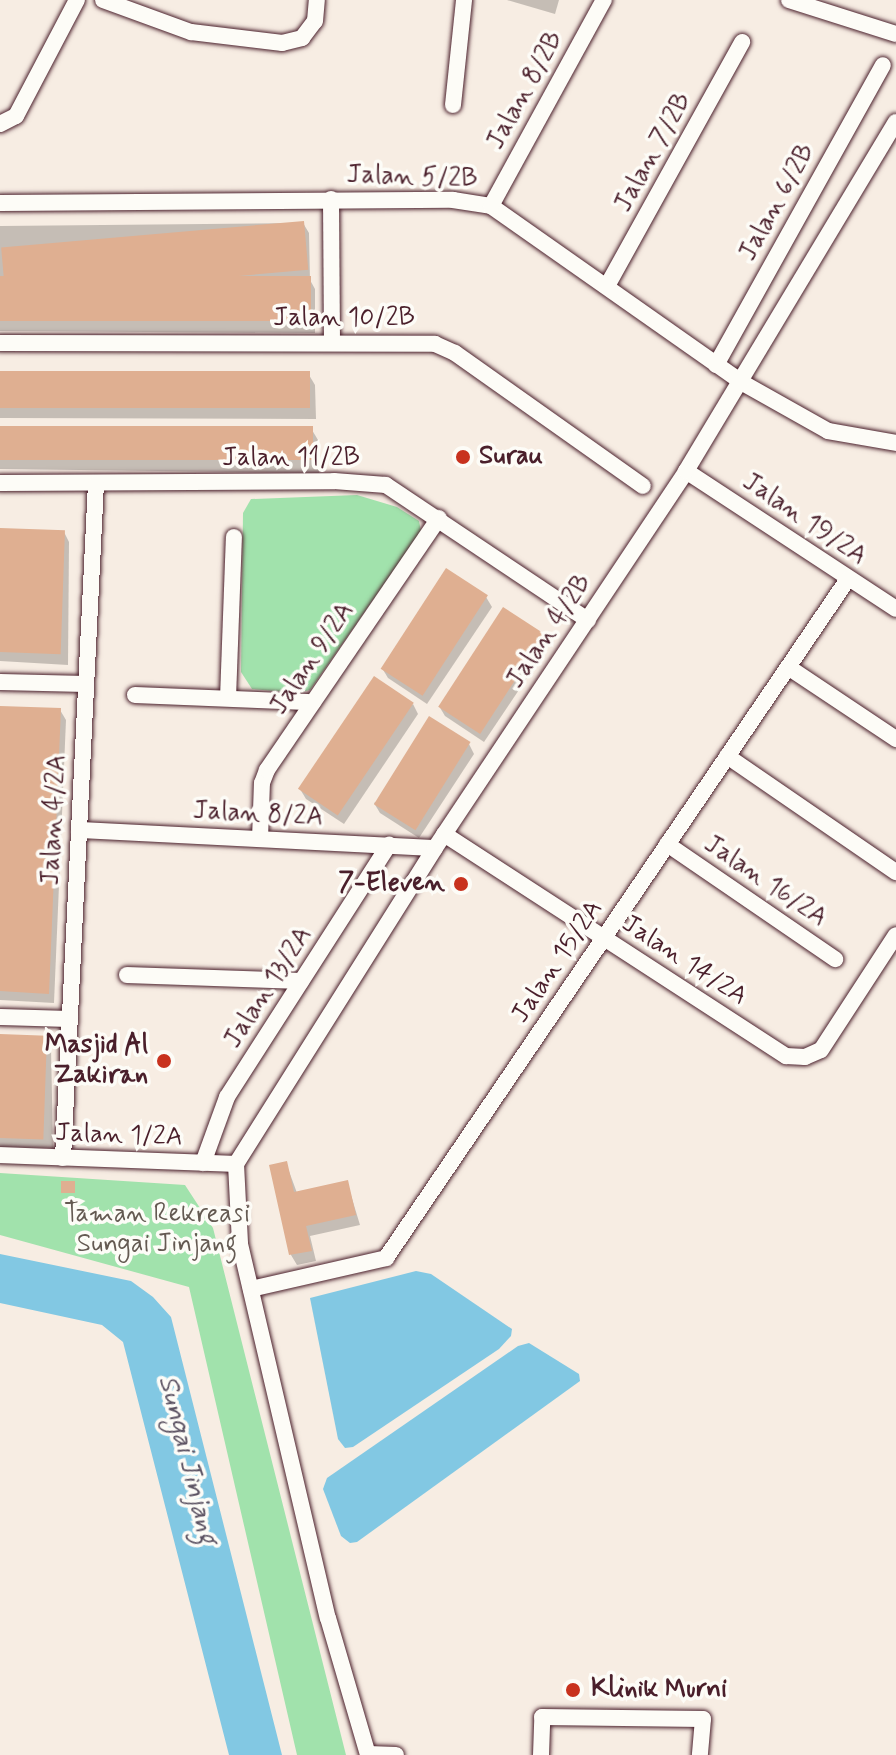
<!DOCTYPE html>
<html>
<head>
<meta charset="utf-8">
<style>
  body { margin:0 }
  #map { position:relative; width:896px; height:1755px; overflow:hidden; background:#f7ede3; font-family:Mynerve,sans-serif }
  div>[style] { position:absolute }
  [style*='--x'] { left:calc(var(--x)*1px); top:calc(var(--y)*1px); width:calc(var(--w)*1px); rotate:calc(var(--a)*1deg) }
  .green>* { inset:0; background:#a1e2ac }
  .water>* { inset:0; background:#82c8e3 }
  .shadow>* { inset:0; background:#0003 }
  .building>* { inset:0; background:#dfaf91; transform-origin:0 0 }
  .roads { filter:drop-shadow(0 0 2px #4a1f2b) drop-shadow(0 0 2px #4a1f2b) }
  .minor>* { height:16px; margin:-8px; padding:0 8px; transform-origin:8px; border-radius:8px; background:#fdfcf7 }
  .dots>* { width:22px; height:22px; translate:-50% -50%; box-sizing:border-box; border:4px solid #fdfcf7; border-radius:50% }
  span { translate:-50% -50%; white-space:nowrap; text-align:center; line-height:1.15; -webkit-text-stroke:7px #fdfcf7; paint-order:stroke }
  .street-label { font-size:26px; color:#4a1f2b }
  .poi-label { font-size:26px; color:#4a1f2b; font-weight:700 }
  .left { translate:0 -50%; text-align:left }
  .right { translate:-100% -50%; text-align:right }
  .park-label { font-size:26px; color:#645a52 }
  .water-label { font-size:28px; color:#5b5262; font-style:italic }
</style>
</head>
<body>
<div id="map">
  <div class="green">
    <i style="clip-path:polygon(357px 495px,397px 507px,419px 521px,421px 531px,310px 690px,297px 693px,252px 689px,241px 672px,243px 513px,251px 499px)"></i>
    <i style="clip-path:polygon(0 1173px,185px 1185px,213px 1228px,346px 1755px,297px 1755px,189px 1287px,0 1235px)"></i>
  </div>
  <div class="water">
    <i style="clip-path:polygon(0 1254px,131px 1281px,153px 1297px,171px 1317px,282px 1755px,229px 1755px,123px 1342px,102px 1325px,0 1303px)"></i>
    <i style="clip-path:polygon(416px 1271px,431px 1274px,512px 1329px,511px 1336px,499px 1349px,353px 1447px,345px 1448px,338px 1439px,310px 1298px)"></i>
    <i style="clip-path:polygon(529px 1343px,579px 1374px,580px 1381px,357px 1542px,350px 1543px,341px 1536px,323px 1489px,327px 1478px,518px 1346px)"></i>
  </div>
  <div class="shadow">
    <i style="clip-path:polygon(507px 0,559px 0,555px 14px)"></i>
    <i style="clip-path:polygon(303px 223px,309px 233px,310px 280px,315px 289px,315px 333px,0 331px,0 226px)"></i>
    <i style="clip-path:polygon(0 373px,309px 375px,315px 385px,316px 419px,0 418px)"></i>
    <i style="clip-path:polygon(0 428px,312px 430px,318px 440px,319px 473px,0 469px)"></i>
    <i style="clip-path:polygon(0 530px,64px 532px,69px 542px,68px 665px,0 661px)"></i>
    <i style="clip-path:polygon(486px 597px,492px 607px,427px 704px,388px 678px,382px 668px)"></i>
    <i style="clip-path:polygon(543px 635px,549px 645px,484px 742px,445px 716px,439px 706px)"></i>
    <i style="clip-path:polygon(413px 704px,418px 714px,344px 824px,306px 799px,300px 789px)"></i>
    <i style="clip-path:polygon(0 708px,60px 710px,66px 720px,54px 1003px,0 1000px)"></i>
    <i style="clip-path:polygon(469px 744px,474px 754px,419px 838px,380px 813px,374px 803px)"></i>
    <i style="clip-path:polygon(0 1036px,45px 1038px,51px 1048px,53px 1148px,0 1147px)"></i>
    <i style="clip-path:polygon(286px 1163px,297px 1193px,347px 1182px,360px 1225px,310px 1236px,316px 1261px,297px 1265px,291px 1255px)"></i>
  </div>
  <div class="building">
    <i style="left:304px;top:221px;width:49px;height:304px;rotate:85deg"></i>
    <i style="left:0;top:276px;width:311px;height:45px"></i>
    <i style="left:0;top:371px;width:310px;height:37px"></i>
    <i style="left:0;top:426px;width:313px;height:34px"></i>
    <i style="left:0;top:528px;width:65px;height:124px;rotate:2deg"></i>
    <i style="left:446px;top:568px;width:50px;height:120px;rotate:33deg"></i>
    <i style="left:503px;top:607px;width:50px;height:119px;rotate:33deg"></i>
    <i style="left:374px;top:676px;width:48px;height:136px;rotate:34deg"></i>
    <i style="clip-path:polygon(0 706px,61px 708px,49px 994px,0 991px)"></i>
    <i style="left:429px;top:716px;width:49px;height:104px;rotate:32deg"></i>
    <i style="left:0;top:1034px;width:47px;height:104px;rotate:2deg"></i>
    <i style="clip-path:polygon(287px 1161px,294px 1192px,348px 1180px,356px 1215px,306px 1226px,312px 1251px,289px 1255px,269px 1165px)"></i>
    <i style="left:61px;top:1181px;width:14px;height:12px"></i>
  </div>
  <div class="roads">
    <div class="minor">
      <i style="--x:103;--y:0;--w:94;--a:20"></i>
      <i style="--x:191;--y:32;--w:92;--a:6.9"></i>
      <i style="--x:282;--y:43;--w:21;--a:-14"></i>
      <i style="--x:302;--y:38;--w:21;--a:-53"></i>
      <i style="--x:315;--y:21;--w:21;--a:-85"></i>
      <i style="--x:789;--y:0;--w:112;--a:17.6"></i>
      <i style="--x:453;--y:105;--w:106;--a:-84"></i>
      <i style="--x:0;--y:124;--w:18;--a:-27"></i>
      <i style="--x:16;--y:116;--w:131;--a:-62.3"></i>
      <i style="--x:331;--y:199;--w:144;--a:89.6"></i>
      <i style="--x:0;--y:203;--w:453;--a:-0.4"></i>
      <i style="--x:453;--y:200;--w:38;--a:9"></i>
      <i style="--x:491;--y:206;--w:306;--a:35.1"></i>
      <i style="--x:741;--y:382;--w:100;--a:29.4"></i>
      <i style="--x:828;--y:431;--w:69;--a:10"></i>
      <i style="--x:491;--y:206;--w:235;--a:-61.3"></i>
      <i style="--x:607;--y:286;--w:279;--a:-61"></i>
      <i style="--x:0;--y:343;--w:435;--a:0.1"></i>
      <i style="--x:435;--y:344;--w:22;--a:24"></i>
      <i style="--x:455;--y:353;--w:230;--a:35.3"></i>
      <i style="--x:716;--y:365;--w:343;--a:-60.9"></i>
      <i style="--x:686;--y:471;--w:251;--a:33.3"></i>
      <i style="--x:0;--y:483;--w:334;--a:-0.3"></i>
      <i style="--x:334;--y:481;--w:52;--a:4.4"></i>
      <i style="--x:386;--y:485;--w:243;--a:33.8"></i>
      <i style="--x:788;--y:667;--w:130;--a:33.7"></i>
      <i style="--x:0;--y:682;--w:86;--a:1.3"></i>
      <i style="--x:135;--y:695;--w:178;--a:2.3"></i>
      <i style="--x:228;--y:698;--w:161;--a:-87.9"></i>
      <i style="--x:727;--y:756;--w:205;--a:34.5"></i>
      <i style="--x:79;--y:830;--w:356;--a:2.9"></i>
      <i style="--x:444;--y:834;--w:408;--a:33"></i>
      <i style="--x:786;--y:1056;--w:19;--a:3"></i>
      <i style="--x:805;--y:1057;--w:17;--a:-24"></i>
      <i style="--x:821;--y:1050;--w:137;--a:-56.9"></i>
      <i style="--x:260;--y:839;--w:56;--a:-88"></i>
      <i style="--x:262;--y:783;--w:14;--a:-69"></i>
      <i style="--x:267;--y:770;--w:305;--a:-55.7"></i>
      <i style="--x:667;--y:844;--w:204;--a:34.4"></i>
      <i style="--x:127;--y:975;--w:174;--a:2"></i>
      <i style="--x:0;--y:1017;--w:70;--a:1.6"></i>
      <i style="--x:0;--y:1155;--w:236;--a:2.2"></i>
      <i style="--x:63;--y:1158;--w:675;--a:-87.2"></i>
      <i style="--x:203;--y:1163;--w:70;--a:-70"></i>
      <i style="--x:227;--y:1097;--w:300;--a:-57.3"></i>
      <i style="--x:236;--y:1164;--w:373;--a:-57.8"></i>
      <i style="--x:435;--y:848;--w:453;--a:-56.3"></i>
      <i style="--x:686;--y:471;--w:407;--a:-59"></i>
      <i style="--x:236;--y:1164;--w:80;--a:87.1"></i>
      <i style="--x:240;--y:1244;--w:384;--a:76.8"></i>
      <i style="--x:328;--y:1618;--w:143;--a:73.7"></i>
      <i style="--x:251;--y:1289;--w:139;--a:-12.9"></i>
      <i style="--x:386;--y:1258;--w:821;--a:-55.77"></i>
      <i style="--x:368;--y:1754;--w:28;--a:2"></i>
      <i style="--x:541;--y:1755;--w:38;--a:-88"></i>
      <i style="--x:542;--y:1717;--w:161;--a:0.7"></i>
      <i style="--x:703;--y:1719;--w:36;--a:95"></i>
    </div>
  </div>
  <div class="dots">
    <i style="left:463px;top:457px;background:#c8321e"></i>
    <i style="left:461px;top:884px;background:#c8321e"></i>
    <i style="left:164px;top:1061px;background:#c8321e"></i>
    <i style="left:573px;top:1690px;background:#c8321e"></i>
  </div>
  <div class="street-label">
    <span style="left:526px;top:91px;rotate:-61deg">Jalan 8/2B</span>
    <span style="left:654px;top:153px;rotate:-61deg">Jalan 7/2B</span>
    <span style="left:412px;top:178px;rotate:2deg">Jalan 5/2B</span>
    <span style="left:778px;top:203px;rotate:-61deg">Jalan 6/2B</span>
    <span style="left:344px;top:319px">Jalan 10/2B</span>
    <span style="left:291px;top:459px">Jalan 11/2B</span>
    <span style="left:804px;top:520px;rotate:34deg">Jalan 19/2A</span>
    <span style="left:550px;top:632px;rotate:-56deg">Jalan 4/2B</span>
    <span style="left:313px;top:659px;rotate:-56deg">Jalan 9/2A</span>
    <span style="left:258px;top:815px;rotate:3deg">Jalan 8/2A</span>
    <span style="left:55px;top:820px;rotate:-87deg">Jalan 4/2A</span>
    <span style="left:765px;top:882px;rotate:34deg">Jalan 16/2A</span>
    <span style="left:684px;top:961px;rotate:33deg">Jalan 14/2A</span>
    <span style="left:558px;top:962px;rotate:-56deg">Jalan 15/2A</span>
    <span style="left:269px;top:988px;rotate:-57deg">Jalan 13/2A</span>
    <span style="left:119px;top:1136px;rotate:2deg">Jalan 1/2A</span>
  </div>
  <div class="poi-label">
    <span class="left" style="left:479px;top:457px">Surau</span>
    <span class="right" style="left:445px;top:884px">7-Eleven</span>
    <span class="right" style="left:148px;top:1061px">Masjid Al<br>Zakiran</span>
    <span class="left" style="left:591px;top:1690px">Klinik Murni</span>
  </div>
  <div class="park-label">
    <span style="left:157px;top:1230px">Taman Rekreasi<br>Sungai Jinjang</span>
  </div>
  <div class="water-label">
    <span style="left:187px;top:1460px;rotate:76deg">Sungai Jinjang</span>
  </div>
</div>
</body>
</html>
